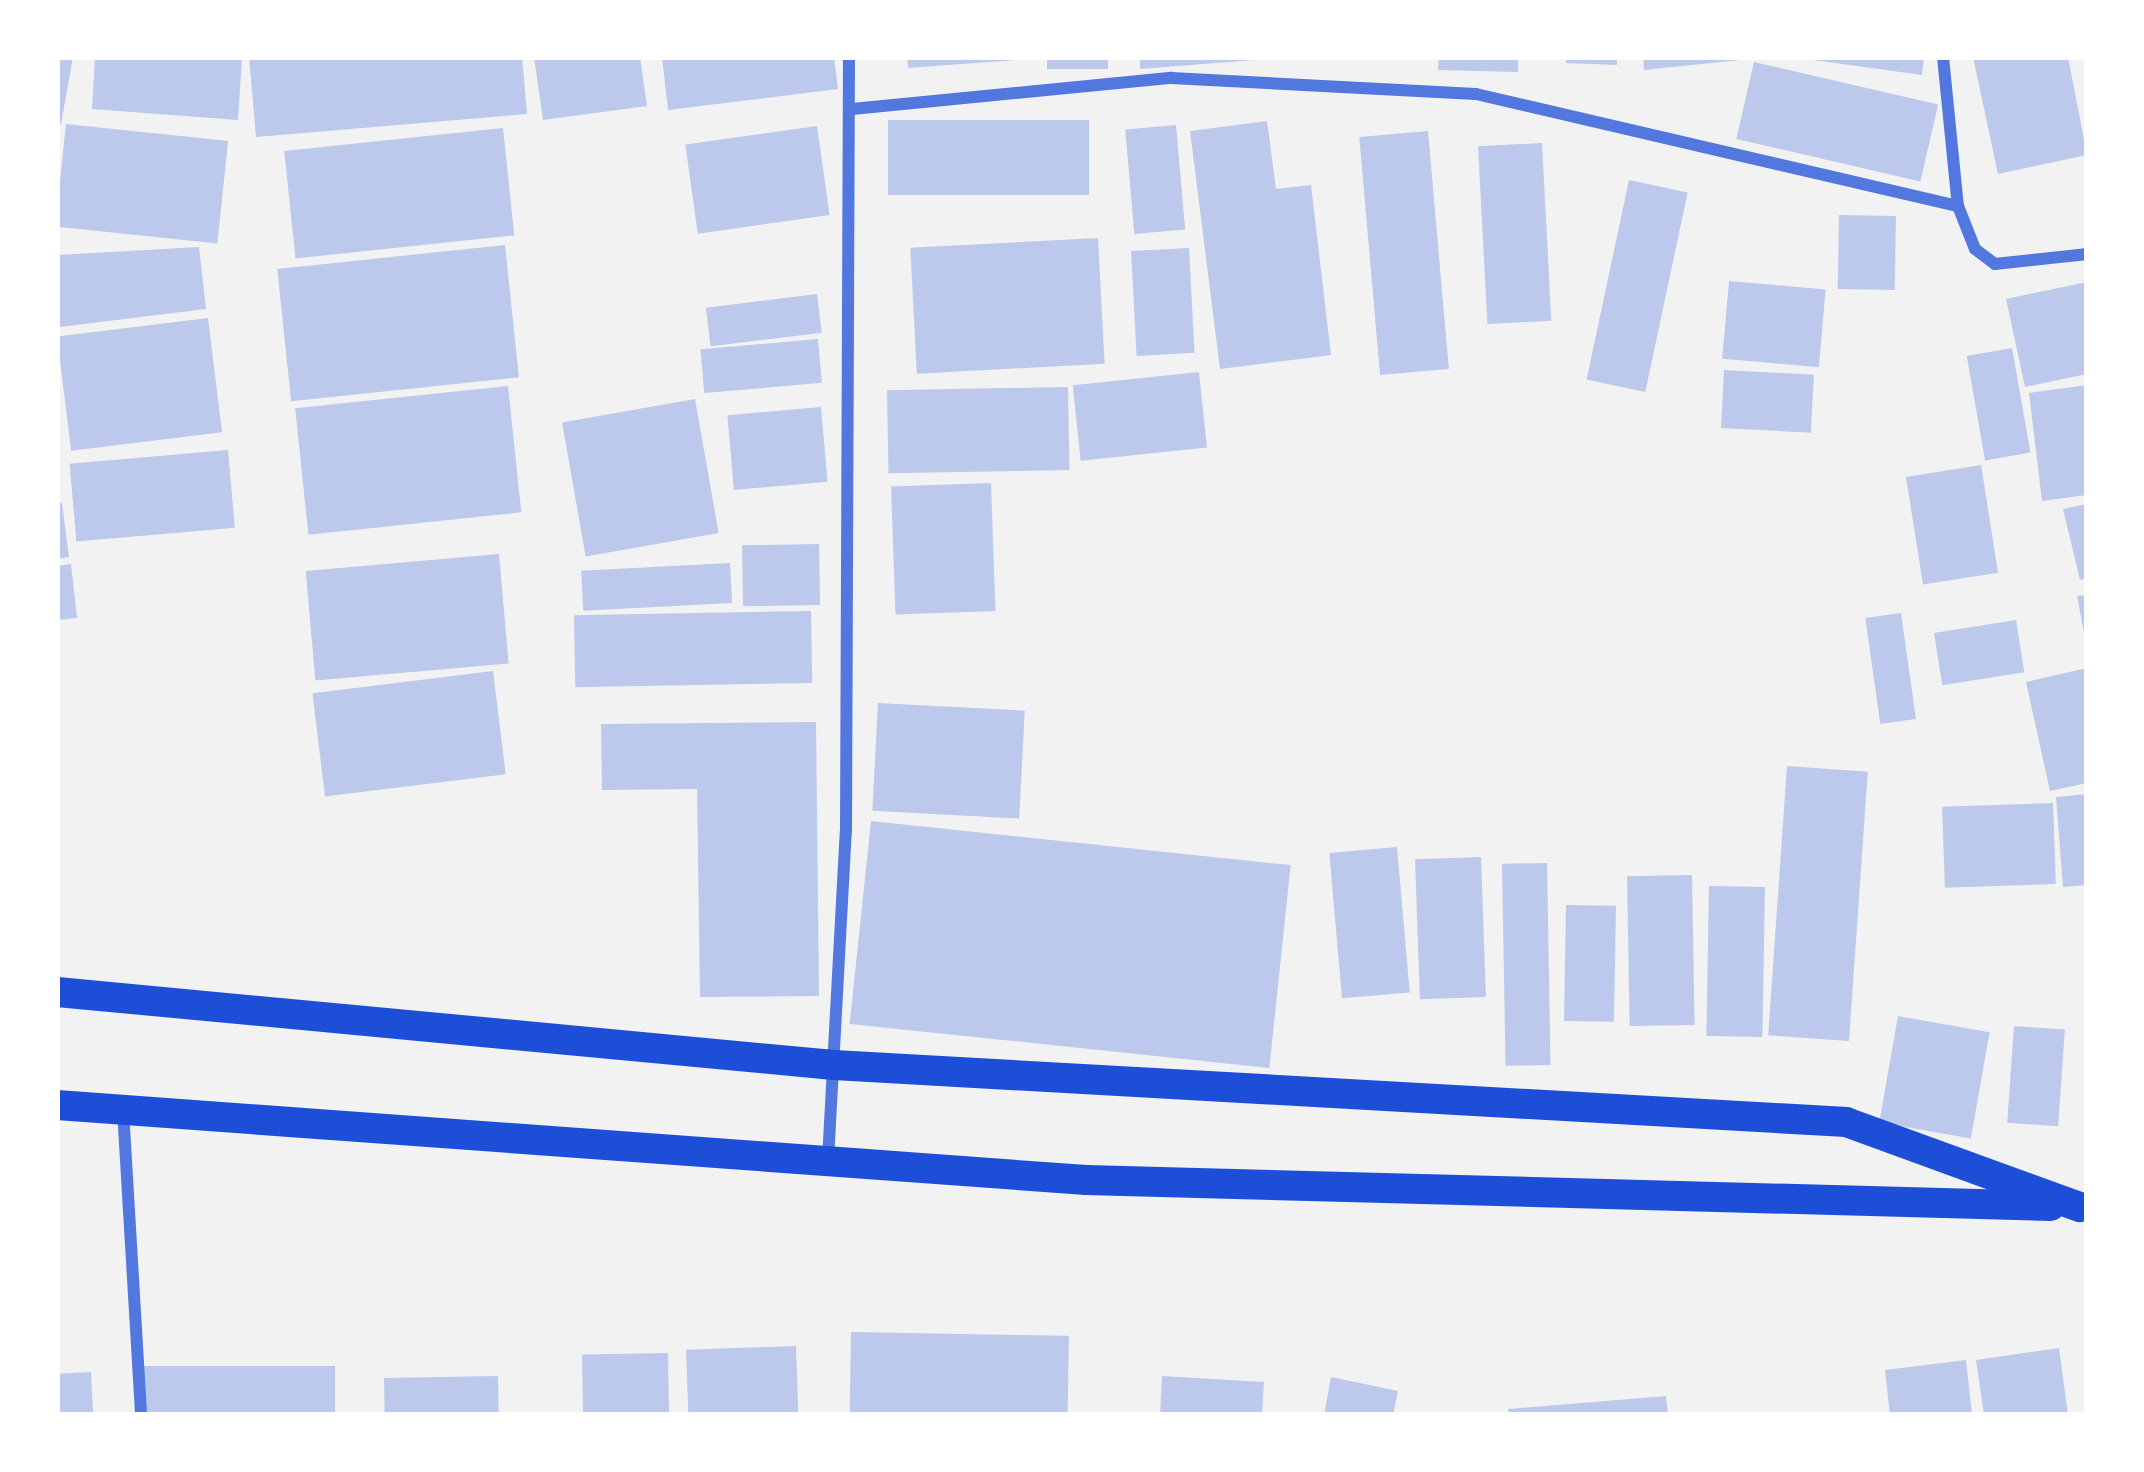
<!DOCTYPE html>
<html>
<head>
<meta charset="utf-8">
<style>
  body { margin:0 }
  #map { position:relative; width:2144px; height:1472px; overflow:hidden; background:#f2f2f2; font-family:"Libre Baskerville",serif }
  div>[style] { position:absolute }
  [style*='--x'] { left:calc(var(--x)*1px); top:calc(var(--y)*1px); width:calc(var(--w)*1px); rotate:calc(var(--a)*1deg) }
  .building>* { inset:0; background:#bdc9ec; transform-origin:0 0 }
  .minor>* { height:12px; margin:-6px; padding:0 6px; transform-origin:6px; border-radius:6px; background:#5277de }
  .primary>* { height:30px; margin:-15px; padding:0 15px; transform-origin:15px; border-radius:15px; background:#1d4ed8 }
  span { translate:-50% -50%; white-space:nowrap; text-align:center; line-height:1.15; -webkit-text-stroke:9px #fff; paint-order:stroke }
  .frame { position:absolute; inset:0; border:60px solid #fff; pointer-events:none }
</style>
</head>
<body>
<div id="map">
  <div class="building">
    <i style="clip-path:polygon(57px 57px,73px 57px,61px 124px,57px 123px)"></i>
    <i style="clip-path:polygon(95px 57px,242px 57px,238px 120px,92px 109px)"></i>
    <i style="clip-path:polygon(249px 57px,522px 57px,527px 114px,256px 137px)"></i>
    <i style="clip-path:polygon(534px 57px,640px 57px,647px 106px,543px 120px)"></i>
    <i style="clip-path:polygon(662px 57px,834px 57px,838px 89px,668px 110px)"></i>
    <i style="clip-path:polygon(907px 57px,1017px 57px,1017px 60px,908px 68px)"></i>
    <i style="left:1047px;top:57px;width:61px;height:12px"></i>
    <i style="clip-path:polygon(1140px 57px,1254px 57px,1254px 60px,1140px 69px)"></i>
    <i style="clip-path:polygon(1439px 57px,1518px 57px,1518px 72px,1438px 70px)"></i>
    <i style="clip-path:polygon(1566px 57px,1617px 57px,1617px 65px,1566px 63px)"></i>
    <i style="clip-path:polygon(1643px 57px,1740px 57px,1740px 60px,1644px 70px)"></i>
    <i style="clip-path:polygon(1792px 57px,1924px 57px,1922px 75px)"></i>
    <i style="clip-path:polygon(1973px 57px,2068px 57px,2087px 155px,1998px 174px)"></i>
    <i style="left:1754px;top:62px;width:189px;height:79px;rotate:13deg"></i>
    <i style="left:1089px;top:120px;width:75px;height:201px;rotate:90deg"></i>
    <i style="clip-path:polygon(1267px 121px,1276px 189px,1311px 185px,1331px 355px,1220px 369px,1190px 131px)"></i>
    <i style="left:66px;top:124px;width:163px;height:103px;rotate:6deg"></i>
    <i style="left:1176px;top:125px;width:105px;height:51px;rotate:85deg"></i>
    <i style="left:817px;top:126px;width:90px;height:133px;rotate:82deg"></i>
    <i style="left:503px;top:128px;width:108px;height:220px;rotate:84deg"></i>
    <i style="left:1428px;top:131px;width:239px;height:69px;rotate:85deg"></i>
    <i style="left:1542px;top:143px;width:178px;height:64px;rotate:87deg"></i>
    <i style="left:1629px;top:180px;width:60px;height:204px;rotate:12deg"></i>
    <i style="left:1839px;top:215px;width:57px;height:74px;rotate:1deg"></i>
    <i style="left:1098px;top:238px;width:126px;height:188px;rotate:87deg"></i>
    <i style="left:505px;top:245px;width:133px;height:229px;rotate:84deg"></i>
    <i style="clip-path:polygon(199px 247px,206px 309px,60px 327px,57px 255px)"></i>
    <i style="left:1189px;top:248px;width:105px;height:58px;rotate:87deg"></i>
    <i style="left:1729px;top:281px;width:97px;height:78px;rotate:5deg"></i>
    <i style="clip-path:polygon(2087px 282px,2087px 374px,2025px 387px,2006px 299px)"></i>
    <i style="left:817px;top:294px;width:39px;height:112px;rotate:83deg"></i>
    <i style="left:208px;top:318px;width:115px;height:152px;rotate:83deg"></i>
    <i style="left:818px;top:339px;width:44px;height:118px;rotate:85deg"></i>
    <i style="left:2012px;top:348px;width:106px;height:46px;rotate:80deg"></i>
    <i style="left:1724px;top:370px;width:90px;height:58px;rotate:3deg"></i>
    <i style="left:1199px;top:372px;width:76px;height:127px;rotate:84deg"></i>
    <i style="clip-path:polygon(2087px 385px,2087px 495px,2042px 501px,2029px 393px)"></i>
    <i style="left:508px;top:386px;width:127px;height:214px;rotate:84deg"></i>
    <i style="left:1068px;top:387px;width:83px;height:181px;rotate:89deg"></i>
    <i style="left:695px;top:399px;width:136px;height:135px;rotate:80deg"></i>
    <i style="left:821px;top:407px;width:75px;height:94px;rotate:85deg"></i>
    <i style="left:228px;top:450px;width:78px;height:159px;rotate:85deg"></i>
    <i style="left:1981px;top:465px;width:109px;height:76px;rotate:81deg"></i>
    <i style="left:991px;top:483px;width:128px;height:100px;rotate:88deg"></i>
    <i style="clip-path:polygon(57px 503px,62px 503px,69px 557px,57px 559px)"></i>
    <i style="clip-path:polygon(2087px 504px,2087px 578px,2080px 580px,2063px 509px)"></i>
    <i style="left:819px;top:544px;width:61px;height:77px;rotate:89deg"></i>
    <i style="left:499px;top:554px;width:110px;height:194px;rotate:85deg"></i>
    <i style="left:730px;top:563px;width:40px;height:149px;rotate:87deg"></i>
    <i style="clip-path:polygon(71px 564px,77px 618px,57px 620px,57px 566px)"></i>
    <i style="clip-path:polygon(2087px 595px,2087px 638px,2085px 638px,2077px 596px)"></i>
    <i style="left:811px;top:611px;width:72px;height:237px;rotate:89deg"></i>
    <i style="left:1901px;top:613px;width:107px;height:36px;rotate:82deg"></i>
    <i style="left:2016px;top:620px;width:53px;height:83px;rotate:81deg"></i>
    <i style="clip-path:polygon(2087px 668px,2087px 783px,2050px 791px,2026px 682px)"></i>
    <i style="left:493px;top:671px;width:104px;height:182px;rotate:83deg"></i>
    <i style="left:878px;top:703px;width:147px;height:108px;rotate:3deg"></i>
    <i style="clip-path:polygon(816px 722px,819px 996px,700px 997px,697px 789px,602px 790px,601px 724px)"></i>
    <i style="left:1787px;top:766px;width:81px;height:270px;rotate:4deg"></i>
    <i style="clip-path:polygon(2087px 794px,2087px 885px,2063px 887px,2056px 797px)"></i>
    <i style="left:2053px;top:803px;width:81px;height:111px;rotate:88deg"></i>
    <i style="left:871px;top:821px;width:422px;height:204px;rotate:6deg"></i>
    <i style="left:1397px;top:847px;width:146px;height:68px;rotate:85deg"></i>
    <i style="left:1481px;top:857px;width:140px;height:66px;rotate:88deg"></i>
    <i style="left:1547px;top:863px;width:202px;height:45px;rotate:89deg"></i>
    <i style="left:1692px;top:875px;width:150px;height:65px;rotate:89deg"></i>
    <i style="left:1709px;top:886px;width:56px;height:150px;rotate:1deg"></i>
    <i style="left:1566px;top:905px;width:50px;height:116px;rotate:1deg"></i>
    <i style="left:1898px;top:1016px;width:93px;height:108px;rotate:10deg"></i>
    <i style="left:2014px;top:1026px;width:51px;height:97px;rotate:4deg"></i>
    <i style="left:851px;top:1332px;width:218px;height:83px;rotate:1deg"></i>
    <i style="left:796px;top:1346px;width:69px;height:110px;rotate:88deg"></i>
    <i style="clip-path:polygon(2059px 1348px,2068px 1415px,1984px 1415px,1976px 1360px)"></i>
    <i style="left:668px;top:1353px;width:62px;height:86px;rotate:89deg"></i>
    <i style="clip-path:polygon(1966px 1360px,1972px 1415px,1890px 1415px,1885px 1370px)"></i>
    <i style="left:335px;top:1366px;width:49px;height:198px;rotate:90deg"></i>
    <i style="left:91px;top:1372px;width:43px;height:34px;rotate:87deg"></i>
    <i style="left:498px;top:1376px;width:39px;height:114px;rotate:89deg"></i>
    <i style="clip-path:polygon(1162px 1376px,1264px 1382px,1262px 1415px,1160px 1415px)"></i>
    <i style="clip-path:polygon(1331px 1377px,1398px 1391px,1393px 1415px,1324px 1415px)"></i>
    <i style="clip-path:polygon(1666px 1396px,1668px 1415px,1509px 1415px,1508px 1409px)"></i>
  </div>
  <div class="minor">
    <i style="--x:1943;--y:57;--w:150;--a:84.3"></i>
    <i style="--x:1958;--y:206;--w:46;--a:68.4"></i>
    <i style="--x:1975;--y:249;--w:25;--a:37"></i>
    <i style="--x:1995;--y:264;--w:93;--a:-6.2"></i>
    <i style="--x:852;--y:109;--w:321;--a:-5.6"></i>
    <i style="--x:1171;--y:78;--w:305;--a:3"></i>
    <i style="--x:1476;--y:94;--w:495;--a:13.1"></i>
    <i style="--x:123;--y:1110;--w:306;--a:86.6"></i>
    <i style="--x:828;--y:1160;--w:329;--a:-86.9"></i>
    <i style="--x:846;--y:831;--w:774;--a:-89.78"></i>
  </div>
  <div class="primary">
    <i style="--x:57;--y:992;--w:780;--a:5.37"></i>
    <i style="--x:834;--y:1065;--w:1014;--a:3.22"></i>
    <i style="--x:1846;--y:1122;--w:249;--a:20"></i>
    <i style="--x:57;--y:1105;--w:1032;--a:4.17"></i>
    <i style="--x:1086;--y:1180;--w:965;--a:1.54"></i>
  </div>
  <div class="frame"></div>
</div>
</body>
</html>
